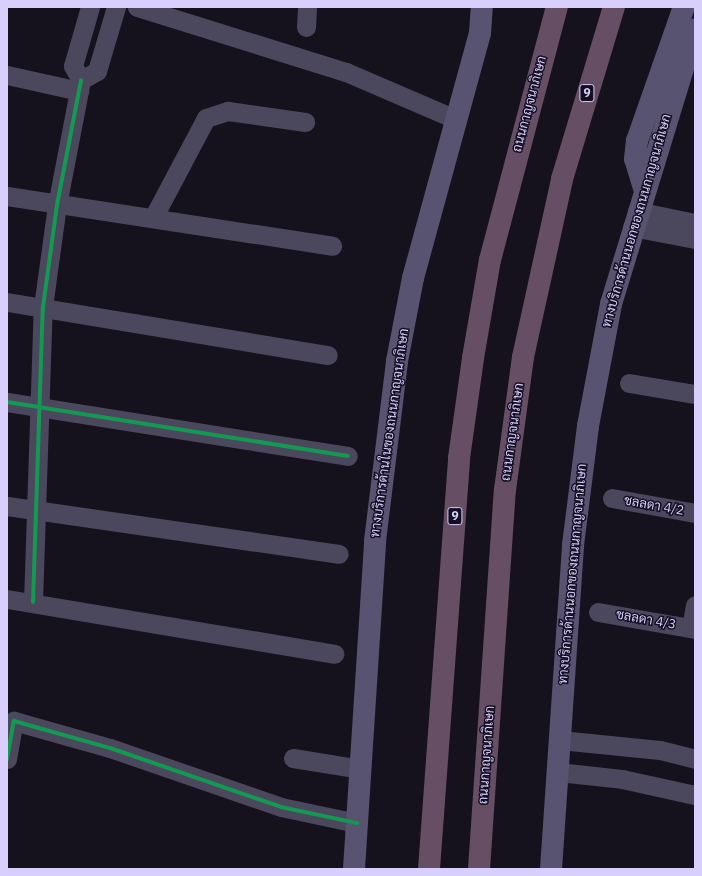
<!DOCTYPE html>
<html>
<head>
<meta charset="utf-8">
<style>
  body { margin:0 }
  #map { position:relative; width:702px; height:876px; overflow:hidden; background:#15121d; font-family:"IBM Plex Sans",Sarabun,sans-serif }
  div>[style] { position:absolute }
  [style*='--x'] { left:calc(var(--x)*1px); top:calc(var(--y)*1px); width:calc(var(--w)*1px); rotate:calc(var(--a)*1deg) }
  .street>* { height:19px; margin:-9.5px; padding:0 9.5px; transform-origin:9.5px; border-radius:9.5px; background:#4b475d }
  .secondary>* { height:22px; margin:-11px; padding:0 11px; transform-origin:11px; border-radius:11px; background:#585370 }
  .highway>* { height:22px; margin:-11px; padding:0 11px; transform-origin:11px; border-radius:11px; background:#664f64 }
  .cycleway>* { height:4px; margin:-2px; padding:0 2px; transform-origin:2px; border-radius:2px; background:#139951 }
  span { translate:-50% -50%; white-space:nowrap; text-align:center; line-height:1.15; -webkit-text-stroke:3px #130e21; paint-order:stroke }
  .shield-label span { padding:1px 3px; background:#130e21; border:1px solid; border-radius:3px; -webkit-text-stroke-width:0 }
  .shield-label { font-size:12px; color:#d9cffd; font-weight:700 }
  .street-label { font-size:13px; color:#d9cffd }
  .frame { position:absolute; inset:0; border:8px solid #d9cffd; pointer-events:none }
</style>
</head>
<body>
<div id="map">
  <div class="street">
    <i style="--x:90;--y:7;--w:61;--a:106.1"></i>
    <i style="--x:73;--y:66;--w:16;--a:60"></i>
    <i style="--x:81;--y:80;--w:18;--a:-29"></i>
    <i style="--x:97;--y:71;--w:67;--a:-73.5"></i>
    <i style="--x:137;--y:7;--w:219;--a:17.3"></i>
    <i style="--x:346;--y:72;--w:119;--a:23.3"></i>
    <i style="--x:306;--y:27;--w:20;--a:-87"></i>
    <i style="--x:7;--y:75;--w:74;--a:12.5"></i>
    <i style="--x:7;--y:196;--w:329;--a:8.7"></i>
    <i style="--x:637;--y:211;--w:59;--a:11.7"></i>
    <i style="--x:153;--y:218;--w:113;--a:-62.1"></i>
    <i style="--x:206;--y:118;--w:23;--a:-18"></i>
    <i style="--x:228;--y:111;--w:78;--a:8.1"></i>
    <i style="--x:632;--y:227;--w:64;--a:10.8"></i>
    <i style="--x:7;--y:302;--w:325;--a:9.4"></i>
    <i style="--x:629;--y:383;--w:67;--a:9.5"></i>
    <i style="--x:7;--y:402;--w:345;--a:9"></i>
    <i style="--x:612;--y:498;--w:84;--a:10.2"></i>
    <i style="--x:7;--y:506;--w:335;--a:8.2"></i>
    <i style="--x:7;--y:599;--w:332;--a:9.5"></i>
    <i style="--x:33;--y:602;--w:295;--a:-88.1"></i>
    <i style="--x:43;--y:307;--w:103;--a:-82.2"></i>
    <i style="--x:57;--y:205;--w:127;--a:-79.1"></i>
    <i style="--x:598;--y:612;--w:98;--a:9.9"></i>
    <i style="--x:691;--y:628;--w:23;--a:-80"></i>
    <i style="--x:560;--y:740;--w:100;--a:5.7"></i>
    <i style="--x:660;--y:750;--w:36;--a:14"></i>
    <i style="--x:293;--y:758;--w:68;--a:9.3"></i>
    <i style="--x:7;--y:759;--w:39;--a:-80"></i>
    <i style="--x:14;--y:721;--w:100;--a:15.7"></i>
    <i style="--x:110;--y:748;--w:181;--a:19"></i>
    <i style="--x:281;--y:807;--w:78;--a:11.9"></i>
    <i style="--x:558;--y:772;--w:64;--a:6.2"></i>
    <i style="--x:622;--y:779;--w:75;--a:12.4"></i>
  </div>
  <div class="secondary">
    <i style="--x:644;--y:188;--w:30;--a:-107"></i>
    <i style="--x:635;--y:159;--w:18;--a:-84"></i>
    <i style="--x:637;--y:141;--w:142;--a:-70.7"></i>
    <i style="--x:354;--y:869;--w:329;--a:-86.3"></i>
    <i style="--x:375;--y:541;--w:181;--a:-83"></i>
    <i style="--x:397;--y:361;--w:85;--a:-79.1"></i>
    <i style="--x:413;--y:278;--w:254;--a:-74.7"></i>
    <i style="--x:480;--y:33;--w:26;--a:-86"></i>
    <i style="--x:551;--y:869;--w:325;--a:-86.1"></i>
    <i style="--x:573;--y:545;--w:120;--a:-82.8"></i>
    <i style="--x:588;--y:426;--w:124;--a:-79.3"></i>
    <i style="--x:611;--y:304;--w:287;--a:-73"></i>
  </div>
  <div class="highway">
    <i style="--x:429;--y:869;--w:412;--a:-85.8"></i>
    <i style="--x:459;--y:458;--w:101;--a:-82"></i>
    <i style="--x:473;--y:358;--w:99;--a:-80.2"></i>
    <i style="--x:490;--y:260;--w:262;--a:-75.2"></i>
    <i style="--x:479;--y:869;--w:380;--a:-86.1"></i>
    <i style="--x:505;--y:490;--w:134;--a:-82.3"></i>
    <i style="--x:523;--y:357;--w:182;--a:-77.6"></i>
    <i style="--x:562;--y:179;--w:180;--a:-73.2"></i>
  </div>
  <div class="cycleway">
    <i style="--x:7;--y:402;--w:345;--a:9"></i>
    <i style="--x:33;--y:602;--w:295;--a:-88.1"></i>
    <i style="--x:43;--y:307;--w:103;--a:-82.2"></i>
    <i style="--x:57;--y:205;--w:127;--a:-79.1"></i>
    <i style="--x:7;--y:759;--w:39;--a:-80"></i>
    <i style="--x:14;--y:721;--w:100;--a:15.7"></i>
    <i style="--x:110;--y:748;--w:181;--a:19"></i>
    <i style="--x:281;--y:807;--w:78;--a:11.9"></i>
  </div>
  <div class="shield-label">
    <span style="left:587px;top:93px">9</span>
    <span style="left:455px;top:516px">9</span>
  </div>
  <div class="street-label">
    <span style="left:530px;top:104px;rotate:-75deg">ถนนกาญจนาภิเษก</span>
    <span style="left:637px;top:221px;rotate:-74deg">ทางบริการด้านนอกของถนนกาญจนาภิเษก</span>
    <span style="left:513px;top:432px;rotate:-82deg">ถนนกาญจนาภิเษก</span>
    <span style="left:390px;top:433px;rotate:-82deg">ทางบริการด้านในของถนนกาญจนาภิเษก</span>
    <span style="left:654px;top:506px;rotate:10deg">ชลลดา 4/2</span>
    <span style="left:573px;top:574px;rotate:-85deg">ทางบริการด้านนอกของถนนกาญจนาภิเษก</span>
    <span style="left:646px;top:620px;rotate:10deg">ชลลดา 4/3</span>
    <span style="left:487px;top:755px;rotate:-86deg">ถนนกาญจนาภิเษก</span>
  </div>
  <div class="frame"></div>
</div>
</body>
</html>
